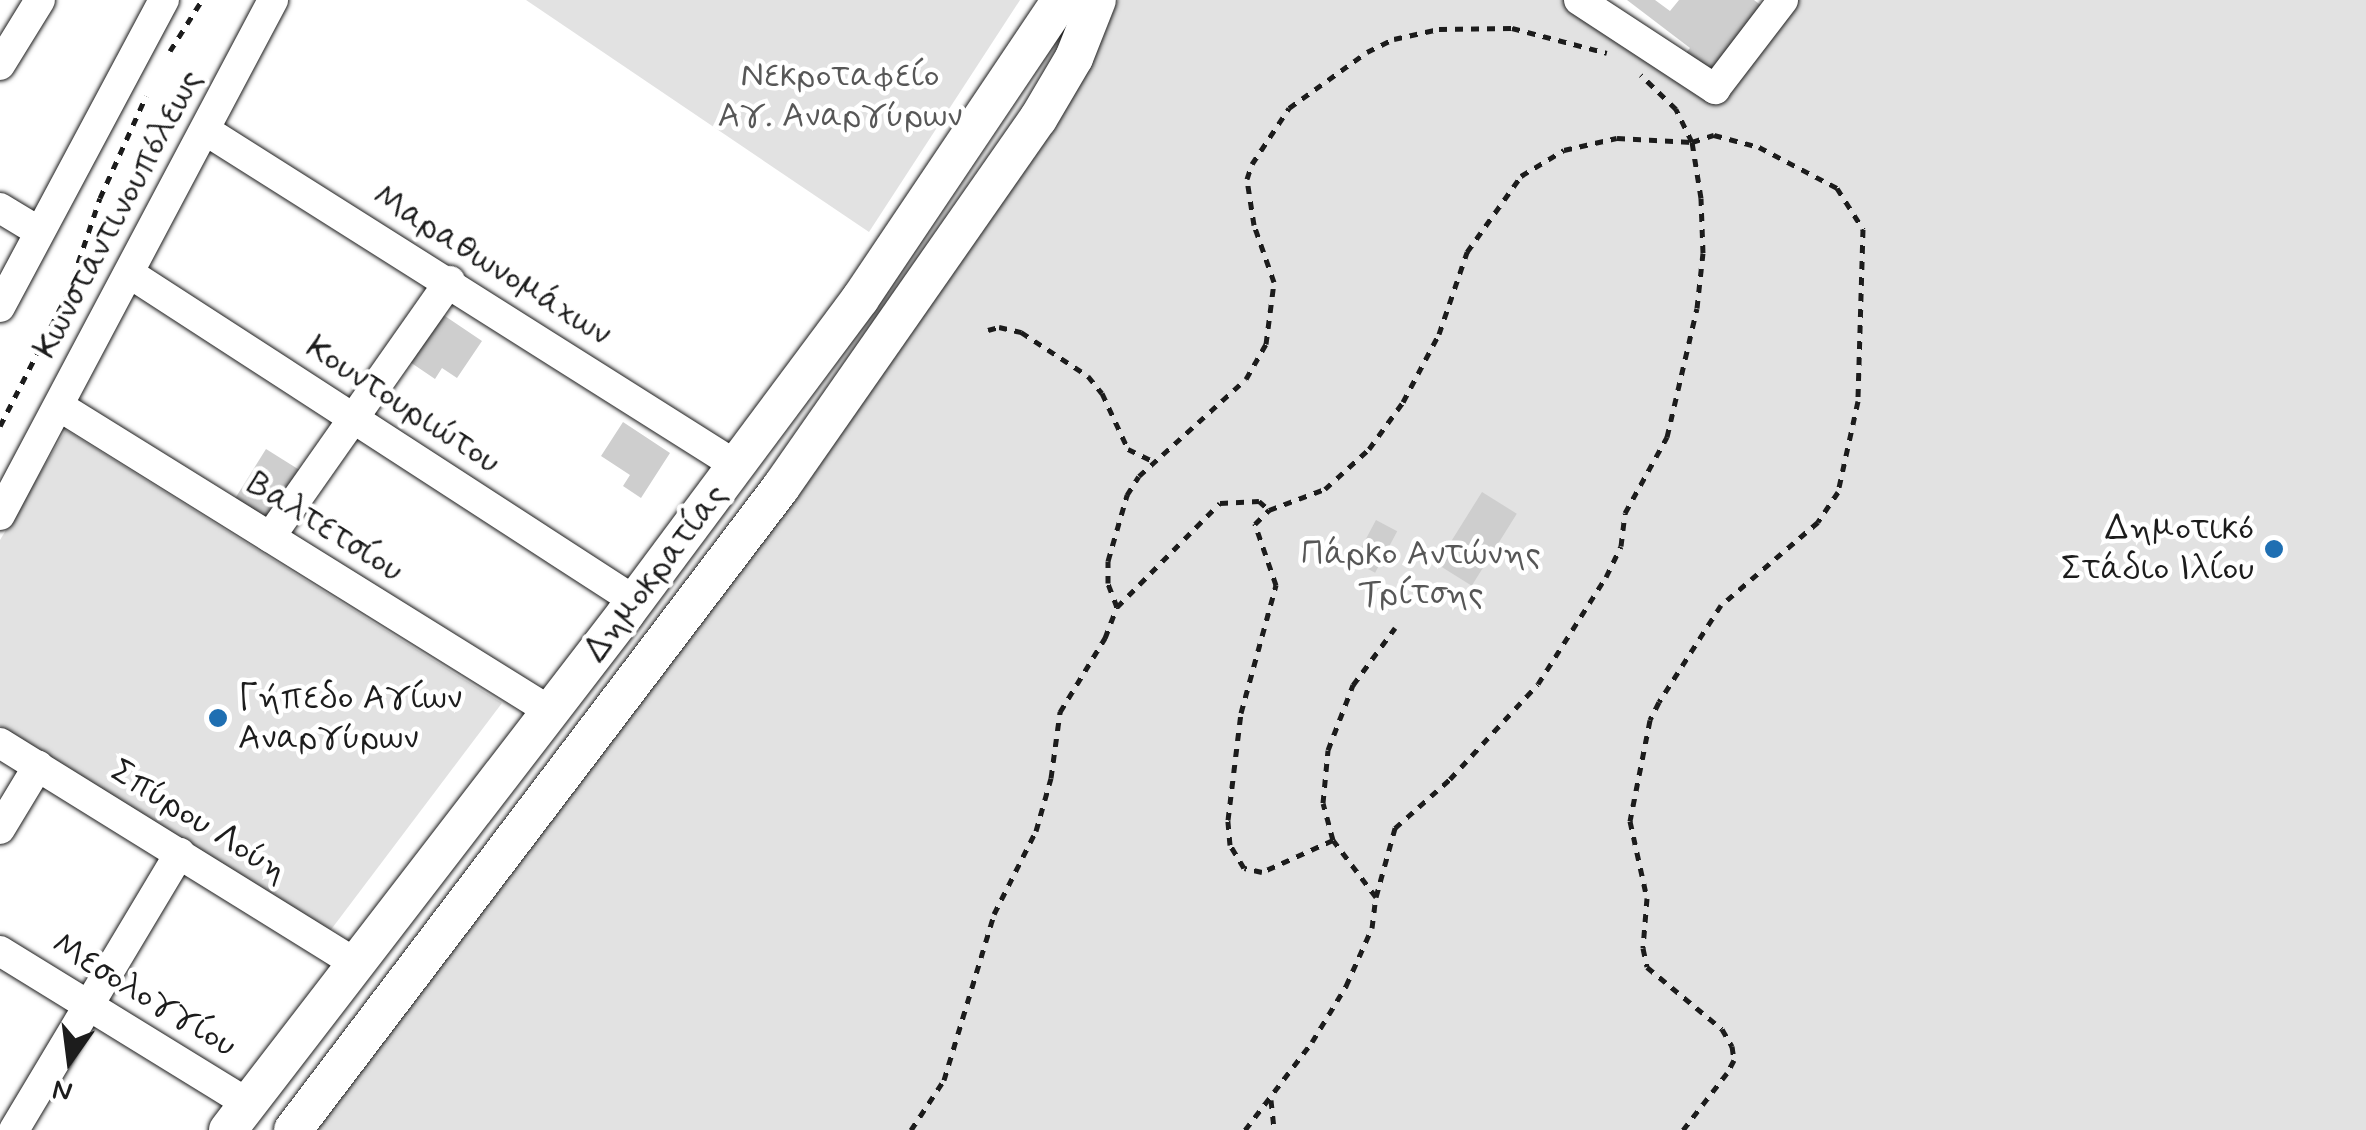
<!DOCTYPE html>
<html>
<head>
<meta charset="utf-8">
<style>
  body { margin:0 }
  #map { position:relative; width:2366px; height:1130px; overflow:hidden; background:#fff; font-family:Mynerve,sans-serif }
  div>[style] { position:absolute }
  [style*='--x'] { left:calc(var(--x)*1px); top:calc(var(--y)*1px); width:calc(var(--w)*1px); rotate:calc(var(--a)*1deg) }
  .green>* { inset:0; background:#e2e2e2 }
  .building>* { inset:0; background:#cecece; transform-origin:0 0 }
  .path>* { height:5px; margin-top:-2.5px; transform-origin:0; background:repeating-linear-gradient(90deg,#1c1c1c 0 8px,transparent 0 16px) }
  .roads { filter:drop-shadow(0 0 2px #1c1c1c) drop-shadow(0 0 2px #1c1c1c) }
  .minor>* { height:30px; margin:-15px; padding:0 15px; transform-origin:15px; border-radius:15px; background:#fff }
  .major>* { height:38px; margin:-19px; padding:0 19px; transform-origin:19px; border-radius:19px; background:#fff }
  .dots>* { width:28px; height:28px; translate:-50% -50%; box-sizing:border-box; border:5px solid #fff; border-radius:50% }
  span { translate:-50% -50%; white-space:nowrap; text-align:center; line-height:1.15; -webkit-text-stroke:9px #fff; paint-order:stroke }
  .park-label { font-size:35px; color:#575757 }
  .street-label { font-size:35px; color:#1c1c1c }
  .poi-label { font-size:35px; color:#1c1c1c }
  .right { translate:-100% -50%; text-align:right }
  .left { translate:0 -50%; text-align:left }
  .north { position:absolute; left:20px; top:1010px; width:100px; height:100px; -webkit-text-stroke:8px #fff; paint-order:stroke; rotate:194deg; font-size:28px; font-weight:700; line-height:40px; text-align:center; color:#1c1c1c }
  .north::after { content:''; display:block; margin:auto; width:35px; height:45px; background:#1c1c1c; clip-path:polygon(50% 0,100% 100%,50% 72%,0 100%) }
</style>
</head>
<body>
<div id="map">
  <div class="green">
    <i style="clip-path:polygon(526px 0,1020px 0,869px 232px)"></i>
    <i style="clip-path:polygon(1118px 0,1567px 0,1714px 102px,1796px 0,2366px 0,2366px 1130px,313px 1130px,1068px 101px,1103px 38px)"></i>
    <i style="clip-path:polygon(66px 430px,502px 703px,330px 931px,0 726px,0 540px)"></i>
  </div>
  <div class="building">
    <i style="clip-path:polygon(1627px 0,1655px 0,1670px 11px,1679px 0,1754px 0,1762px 6px,1710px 75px,1684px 55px,1690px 48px)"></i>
    <i style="clip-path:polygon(439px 312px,482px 341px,457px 378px,442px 368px,435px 379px,407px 360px)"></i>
    <i style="clip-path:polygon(623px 422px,670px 453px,641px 498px,623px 486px,630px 475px,601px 456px)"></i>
    <i style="left:266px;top:449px;width:40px;height:58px;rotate:32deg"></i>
    <i style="left:1482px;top:492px;width:41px;height:85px;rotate:32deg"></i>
    <i style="left:1376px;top:520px;width:24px;height:47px;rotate:28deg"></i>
  </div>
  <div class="path">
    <i style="--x:170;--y:51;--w:60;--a:-57.9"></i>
    <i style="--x:988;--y:330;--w:11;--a:-15"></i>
    <i style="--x:999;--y:327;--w:23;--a:13"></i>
    <i style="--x:1021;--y:332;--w:80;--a:33.3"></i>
    <i style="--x:1088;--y:376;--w:22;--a:51"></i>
    <i style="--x:1102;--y:393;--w:62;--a:65.1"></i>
    <i style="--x:1128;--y:449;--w:28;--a:26"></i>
    <i style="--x:0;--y:426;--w:149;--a:-62.9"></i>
    <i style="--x:68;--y:293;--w:100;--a:-71.4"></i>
    <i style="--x:100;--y:198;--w:112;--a:-65.7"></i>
    <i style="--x:1117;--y:607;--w:26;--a:-111"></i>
    <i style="--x:1108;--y:583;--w:22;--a:-90"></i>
    <i style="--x:1108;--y:561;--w:69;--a:-73.9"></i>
    <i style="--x:1127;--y:495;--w:22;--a:-58"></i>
    <i style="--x:1139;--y:476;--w:144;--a:-42.2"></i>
    <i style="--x:1246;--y:379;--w:40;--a:-60.3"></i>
    <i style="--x:1266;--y:344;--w:63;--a:-82.6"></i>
    <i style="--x:1274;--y:282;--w:60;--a:-109.3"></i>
    <i style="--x:1254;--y:225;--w:47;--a:-98.7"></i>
    <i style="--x:1247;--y:179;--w:16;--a:-72"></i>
    <i style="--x:1252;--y:164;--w:67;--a:-56.5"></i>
    <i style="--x:1289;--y:108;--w:96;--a:-35.7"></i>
    <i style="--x:1367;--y:52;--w:30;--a:-26"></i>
    <i style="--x:1394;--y:39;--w:46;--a:-12.5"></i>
    <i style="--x:1439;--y:29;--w:73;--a:-0.8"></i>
    <i style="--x:1512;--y:28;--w:98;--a:14.7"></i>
    <i style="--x:1333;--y:840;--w:78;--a:155.7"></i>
    <i style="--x:1262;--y:872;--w:18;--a:-167"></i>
    <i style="--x:1244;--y:868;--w:27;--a:-121"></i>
    <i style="--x:1230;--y:845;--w:25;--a:-95"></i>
    <i style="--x:1228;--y:820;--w:108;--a:-83.1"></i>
    <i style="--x:1241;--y:713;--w:133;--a:-74.7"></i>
    <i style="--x:1276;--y:585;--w:65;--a:-109"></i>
    <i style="--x:1255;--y:524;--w:20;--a:-45"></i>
    <i style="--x:1269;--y:510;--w:60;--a:-20.6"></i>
    <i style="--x:1325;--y:489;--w:59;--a:-42.3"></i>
    <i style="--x:1369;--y:449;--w:58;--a:-54.1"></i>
    <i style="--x:1403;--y:402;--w:77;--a:-62.1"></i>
    <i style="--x:1439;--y:334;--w:87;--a:-71.1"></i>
    <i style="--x:1467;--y:252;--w:93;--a:-54.6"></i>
    <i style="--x:1521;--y:176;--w:50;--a:-31.2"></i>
    <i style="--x:1564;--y:150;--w:54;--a:-12.8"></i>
    <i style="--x:1617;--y:138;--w:75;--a:3.1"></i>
    <i style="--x:1692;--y:142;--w:23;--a:-18"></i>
    <i style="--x:1714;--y:135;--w:47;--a:14.9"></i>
    <i style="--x:1759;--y:147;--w:88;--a:27.7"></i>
    <i style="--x:1837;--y:188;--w:49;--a:57.6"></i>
    <i style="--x:1863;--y:229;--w:172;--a:91.7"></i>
    <i style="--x:1858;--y:401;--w:93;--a:102.4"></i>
    <i style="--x:1838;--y:492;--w:36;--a:124"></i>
    <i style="--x:1818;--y:522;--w:128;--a:139.4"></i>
    <i style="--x:1721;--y:605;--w:115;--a:122.6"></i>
    <i style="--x:1659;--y:702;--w:20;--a:117"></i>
    <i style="--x:1650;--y:720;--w:103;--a:101.2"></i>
    <i style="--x:1630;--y:821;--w:79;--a:77.6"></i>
    <i style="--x:1647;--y:898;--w:50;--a:94.6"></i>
    <i style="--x:1643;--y:948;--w:19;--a:78"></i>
    <i style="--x:1647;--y:967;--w:97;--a:39.6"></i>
    <i style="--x:1722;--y:1029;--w:20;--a:60"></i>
    <i style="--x:1732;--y:1046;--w:14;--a:82"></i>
    <i style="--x:1734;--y:1060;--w:15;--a:118"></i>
    <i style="--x:1727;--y:1073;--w:72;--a:127.7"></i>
    <i style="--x:1376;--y:897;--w:71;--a:-127"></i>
    <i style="--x:1333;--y:840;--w:38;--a:-105"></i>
    <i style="--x:1323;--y:803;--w:53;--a:-84.6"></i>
    <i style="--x:1328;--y:750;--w:70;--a:-69"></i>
    <i style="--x:1353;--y:685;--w:71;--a:-53.6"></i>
    <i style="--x:1271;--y:1100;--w:30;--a:84"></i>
    <i style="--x:911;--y:1130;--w:60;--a:-56.6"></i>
    <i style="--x:944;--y:1080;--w:173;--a:-73.2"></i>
    <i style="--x:994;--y:914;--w:93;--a:-63.2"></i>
    <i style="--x:1036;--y:831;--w:55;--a:-74.2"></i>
    <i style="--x:1051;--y:778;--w:67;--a:-82.2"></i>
    <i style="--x:1060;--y:712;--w:87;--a:-58.7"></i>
    <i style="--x:1105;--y:638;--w:33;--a:-69"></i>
    <i style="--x:1117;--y:607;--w:146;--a:-45.3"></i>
    <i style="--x:1220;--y:503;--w:39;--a:-3"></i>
    <i style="--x:1259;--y:501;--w:13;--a:42"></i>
    <i style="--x:1245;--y:1130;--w:111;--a:-52.7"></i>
    <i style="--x:1312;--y:1042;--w:66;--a:-58.7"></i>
    <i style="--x:1346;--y:986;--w:64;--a:-65.9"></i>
    <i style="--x:1372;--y:928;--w:31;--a:-83"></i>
    <i style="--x:1376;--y:897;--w:72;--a:-74.6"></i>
    <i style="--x:1395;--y:828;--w:74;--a:-41.7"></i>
    <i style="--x:1450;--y:779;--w:129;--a:-47.2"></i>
    <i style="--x:1538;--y:684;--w:127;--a:-57.6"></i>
    <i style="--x:1606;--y:577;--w:34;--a:-64"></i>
    <i style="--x:1621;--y:546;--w:33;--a:-83"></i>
    <i style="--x:1625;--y:513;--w:87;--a:-61.1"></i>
    <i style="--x:1667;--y:437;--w:132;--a:-76.9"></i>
    <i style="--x:1697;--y:308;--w:55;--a:-83.8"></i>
    <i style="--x:1703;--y:253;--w:55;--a:-92.1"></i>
    <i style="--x:1701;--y:198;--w:57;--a:-99.1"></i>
    <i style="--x:1692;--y:142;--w:37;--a:-116"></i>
    <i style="--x:1676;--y:109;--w:49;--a:-135.8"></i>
  </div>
  <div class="roads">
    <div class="minor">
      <i style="--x:1579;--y:0;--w:163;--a:33.2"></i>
      <i style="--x:1715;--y:89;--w:112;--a:-52.6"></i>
      <i style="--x:0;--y:65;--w:76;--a:-58.4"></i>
      <i style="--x:205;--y:130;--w:629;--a:32.28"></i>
      <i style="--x:0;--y:208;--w:44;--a:31.2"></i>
      <i style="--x:129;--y:273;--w:603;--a:32.95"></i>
      <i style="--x:0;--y:307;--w:348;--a:-61.9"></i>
      <i style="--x:59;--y:406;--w:578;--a:31.85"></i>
      <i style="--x:0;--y:515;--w:583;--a:-62.07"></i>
      <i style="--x:270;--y:537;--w:313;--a:-54.9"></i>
      <i style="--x:0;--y:743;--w:420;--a:31.8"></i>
      <i style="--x:0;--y:829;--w:74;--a:-58.9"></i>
      <i style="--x:0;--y:951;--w:292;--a:31.6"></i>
      <i style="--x:14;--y:1130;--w:323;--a:-59.1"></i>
    </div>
    <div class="major">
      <i style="--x:228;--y:1130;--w:652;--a:-52.41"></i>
      <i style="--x:626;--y:613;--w:392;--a:-53.3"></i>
      <i style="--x:860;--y:299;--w:360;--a:-56.1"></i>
      <i style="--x:293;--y:1130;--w:807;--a:-52.8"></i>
      <i style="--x:781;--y:487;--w:449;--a:-55.1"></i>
      <i style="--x:1038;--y:119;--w:71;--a:-59.5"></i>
      <i style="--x:1074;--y:58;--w:62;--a:-68.4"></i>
    </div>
  </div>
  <div class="dots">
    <i style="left:2274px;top:549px;background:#1f6fb2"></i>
    <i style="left:218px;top:718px;background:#1f6fb2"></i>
  </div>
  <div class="park-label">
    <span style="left:840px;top:96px">Νεκροταφείο<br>Αγ. Αναργύρων</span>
    <span style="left:1421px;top:574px">Πάρκο Αντώνης<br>Τρίτσης</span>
  </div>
  <div class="street-label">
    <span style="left:118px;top:214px;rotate:-62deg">Κωνσταντινουπόλεως</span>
    <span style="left:492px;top:265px;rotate:32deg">Μαραθωνομάχων</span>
    <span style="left:403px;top:405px;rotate:33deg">Κουντουριώτου</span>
    <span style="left:325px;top:527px;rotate:32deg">Βαλτετσίου</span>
    <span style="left:656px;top:573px;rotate:-53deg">Δημοκρατίας</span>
    <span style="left:199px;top:821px;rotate:32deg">Σπύρου Λούη</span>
    <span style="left:144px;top:995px;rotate:31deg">Μεσολογγίου</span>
  </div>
  <div class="poi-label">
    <span class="right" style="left:2254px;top:549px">Δημοτικό<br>Στάδιο Ιλίου</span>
    <span class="left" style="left:238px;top:718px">Γήπεδο Αγίων<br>Αναργύρων</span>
  </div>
  <div class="north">N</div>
</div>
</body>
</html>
